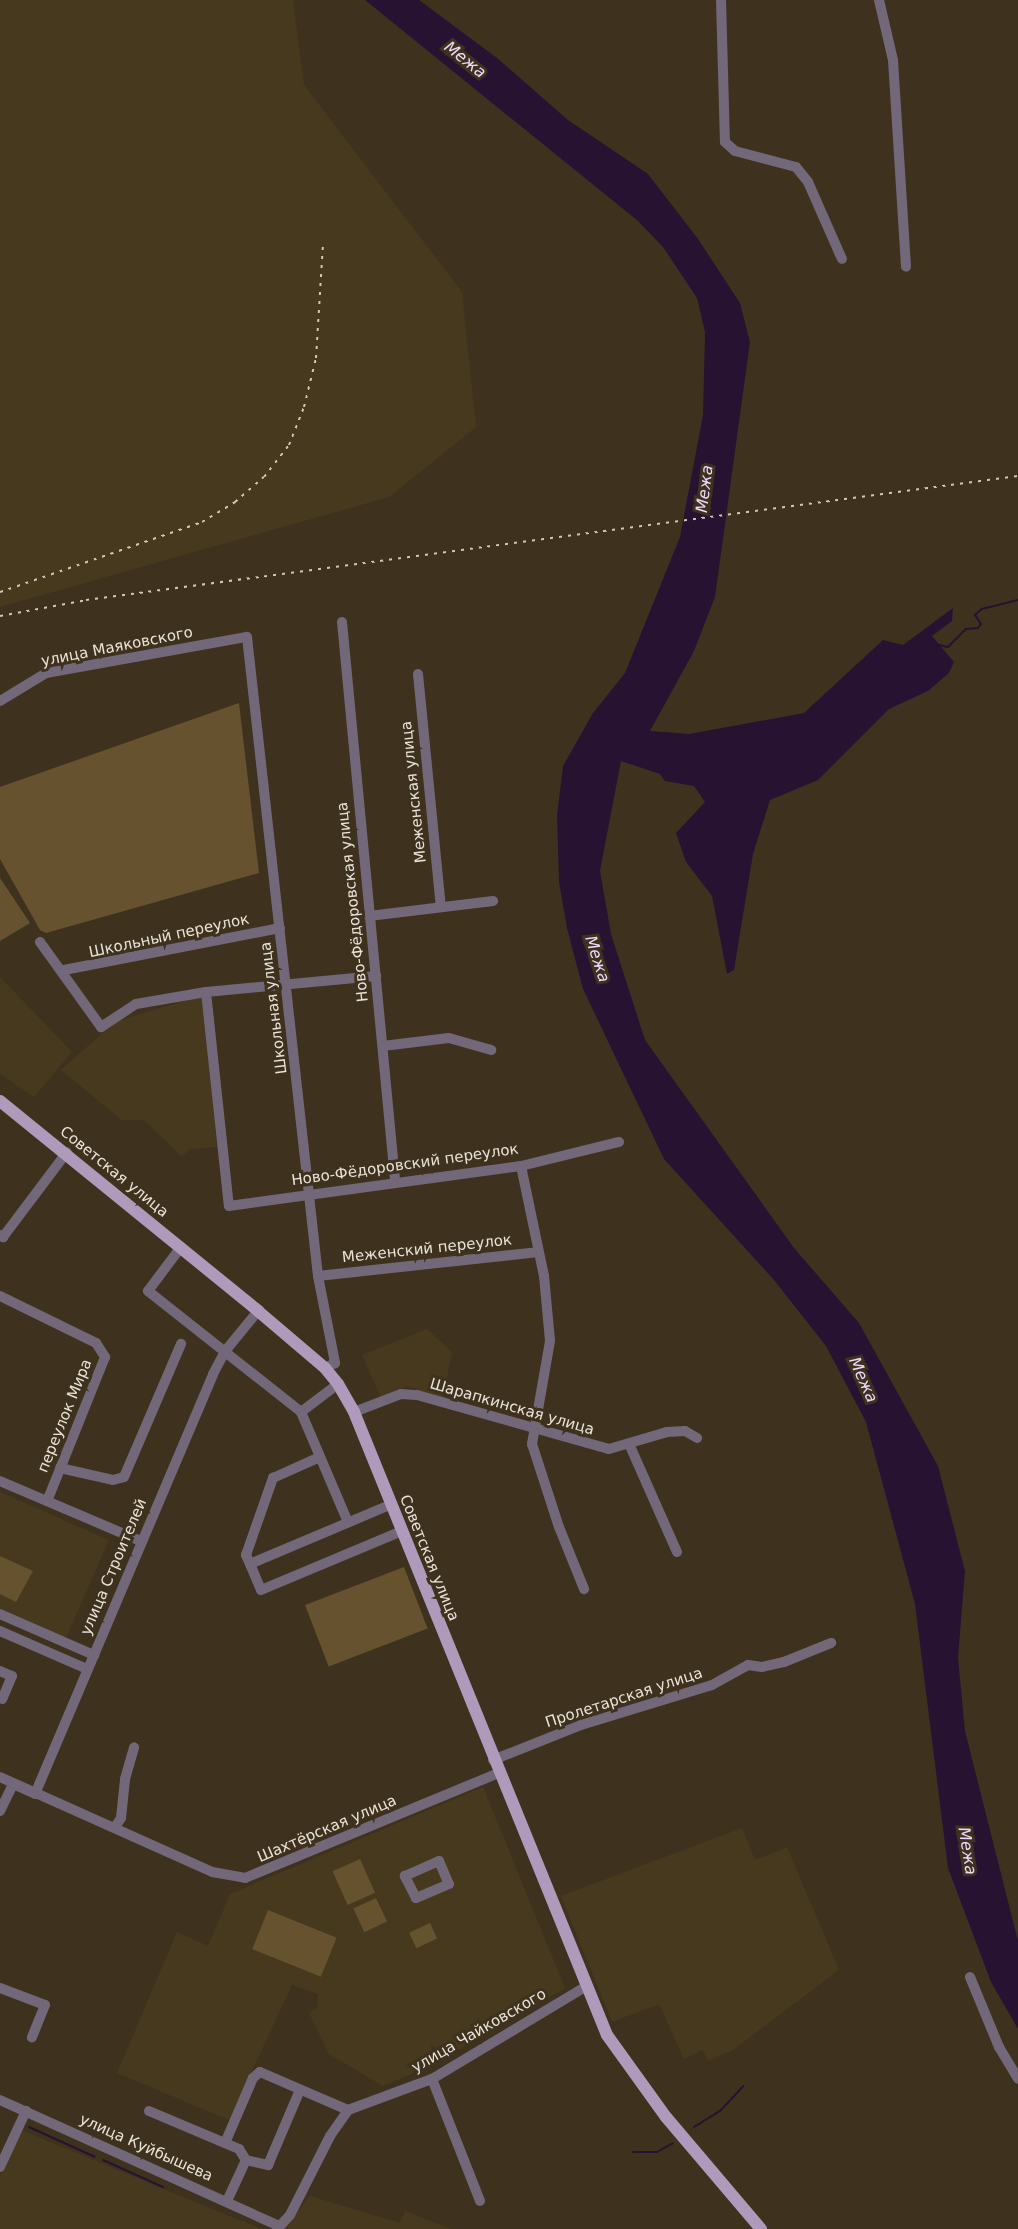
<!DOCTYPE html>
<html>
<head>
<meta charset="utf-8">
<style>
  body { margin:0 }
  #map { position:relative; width:1018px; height:2229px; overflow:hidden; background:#3e321f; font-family:"DejaVu Sans",sans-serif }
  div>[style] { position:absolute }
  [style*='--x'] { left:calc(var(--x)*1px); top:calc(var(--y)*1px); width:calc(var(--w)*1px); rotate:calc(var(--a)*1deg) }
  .built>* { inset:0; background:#47391e }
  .green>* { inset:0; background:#66522f; transform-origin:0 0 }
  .water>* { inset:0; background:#271232 }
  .stream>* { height:2px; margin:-1px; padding:0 1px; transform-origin:1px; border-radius:1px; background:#271232 }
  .minor>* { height:10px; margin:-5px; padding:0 5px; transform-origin:5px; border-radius:5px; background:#726879 }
  .major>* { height:12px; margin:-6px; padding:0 6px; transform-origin:6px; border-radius:6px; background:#b09abc }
  .rail>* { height:2px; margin-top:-1px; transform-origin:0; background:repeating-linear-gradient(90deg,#cfc7ba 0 3px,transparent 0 9px) }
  span { translate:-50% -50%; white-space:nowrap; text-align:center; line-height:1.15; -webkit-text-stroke:6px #3e321f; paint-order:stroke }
  .street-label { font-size:15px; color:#eae3d7 }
  .water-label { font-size:16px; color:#f1d9ff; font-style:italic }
</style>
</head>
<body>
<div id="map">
  <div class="built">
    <i style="clip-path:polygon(0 0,293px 0,304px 85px,462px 292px,476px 427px,389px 497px,0 607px)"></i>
    <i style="clip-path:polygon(0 977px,72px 1052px,34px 1097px,0 1074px)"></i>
    <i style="clip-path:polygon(203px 995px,217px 1147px,189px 1149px,182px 1157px,144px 1120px,122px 1120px,61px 1070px,115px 1022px)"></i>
    <i style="clip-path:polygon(427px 1329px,452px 1352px,443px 1399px,407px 1386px,381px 1398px,362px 1355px)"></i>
    <i style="clip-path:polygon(0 1492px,109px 1540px,66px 1638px,0 1609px)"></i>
    <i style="clip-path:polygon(483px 1787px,565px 1988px,431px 2066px,383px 2086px,329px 2054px,309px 2013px,317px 2008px,318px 1994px,292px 1985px,229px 2120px,117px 2073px,177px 1932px,208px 1946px,230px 1894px)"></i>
    <i style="clip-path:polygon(742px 1828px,755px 1860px,787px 1847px,839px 1970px,733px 2050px,709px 2061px,702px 2050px,684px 2059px,659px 2004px,612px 2022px,561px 1896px)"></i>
    <i style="clip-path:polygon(21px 2130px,261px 2229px,0 2229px,0 2176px)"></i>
    <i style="clip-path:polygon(310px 2196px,400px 2223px,405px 2211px,451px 2229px,283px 2229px)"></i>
  </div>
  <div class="green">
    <i style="clip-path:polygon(239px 703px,259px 873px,46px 933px,40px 930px,0 859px,0 787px)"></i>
    <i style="clip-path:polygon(0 878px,30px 923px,0 941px)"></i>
    <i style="clip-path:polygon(0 1556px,33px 1571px,16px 1602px,0 1594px)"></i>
    <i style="left:404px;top:1567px;width:66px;height:106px;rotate:69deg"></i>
    <i style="left:360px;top:1859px;width:37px;height:30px;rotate:66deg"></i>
    <i style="left:376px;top:1898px;width:26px;height:25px;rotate:65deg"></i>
    <i style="left:268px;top:1910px;width:74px;height:42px;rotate:22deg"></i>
    <i style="left:430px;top:1923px;width:17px;height:23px;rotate:65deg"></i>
  </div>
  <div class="water">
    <i style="clip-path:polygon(365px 0,419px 0,497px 58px,568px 120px,648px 174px,698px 239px,740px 303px,750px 342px,715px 597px,694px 651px,650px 731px,689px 734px,804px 713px,883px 640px,903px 645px,953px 608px,952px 621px,932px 636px,954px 662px,949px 673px,928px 691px,889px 709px,818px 780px,770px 800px,753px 854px,734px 970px,727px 974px,712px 896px,686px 862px,676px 833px,705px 802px,694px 786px,665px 781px,660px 774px,621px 761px,600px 871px,611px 934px,645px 1040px,794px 1248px,859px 1323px,938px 1466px,965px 1571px,958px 1658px,965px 1731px,1018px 1941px,1018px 2029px,991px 1982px,948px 1868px,915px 1604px,866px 1422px,826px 1346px,774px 1280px,664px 1159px,583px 989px,567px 928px,559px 882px,557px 816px,563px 766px,593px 713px,625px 673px,680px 537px,703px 415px,705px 332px,697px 298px,663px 247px,638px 221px)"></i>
  </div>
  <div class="stream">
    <i style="--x:935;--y:644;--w:13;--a:13"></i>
    <i style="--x:948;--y:647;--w:25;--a:-45"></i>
    <i style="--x:966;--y:629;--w:12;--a:-5"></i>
    <i style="--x:978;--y:628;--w:5;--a:-53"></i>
    <i style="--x:981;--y:624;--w:11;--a:-124"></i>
    <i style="--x:975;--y:615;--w:9;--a:-41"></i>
    <i style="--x:982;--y:609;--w:37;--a:-14"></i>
    <i style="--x:29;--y:2127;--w:72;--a:24.4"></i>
    <i style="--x:694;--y:2127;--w:32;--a:-32"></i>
    <i style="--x:721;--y:2110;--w:33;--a:-47"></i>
    <i style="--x:633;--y:2152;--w:24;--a:0"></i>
    <i style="--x:657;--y:2152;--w:18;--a:-29"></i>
    <i style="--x:103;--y:2160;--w:66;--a:24.2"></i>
  </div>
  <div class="minor">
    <i style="--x:721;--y:0;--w:142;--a:88.4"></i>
    <i style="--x:725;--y:142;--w:13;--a:42"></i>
    <i style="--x:735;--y:151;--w:63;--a:14.7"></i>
    <i style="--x:796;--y:167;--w:19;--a:51"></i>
    <i style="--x:808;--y:182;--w:84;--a:66.2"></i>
    <i style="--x:879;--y:0;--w:62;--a:76.9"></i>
    <i style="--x:893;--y:60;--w:207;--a:86.4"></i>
    <i style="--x:342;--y:622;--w:561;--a:84.57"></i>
    <i style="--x:418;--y:674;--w:234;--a:84.4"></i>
    <i style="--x:0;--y:701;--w:54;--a:-31.3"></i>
    <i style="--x:46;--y:673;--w:204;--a:-10.2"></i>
    <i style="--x:247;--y:637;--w:643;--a:83.66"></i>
    <i style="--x:318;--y:1276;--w:89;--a:78.9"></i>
    <i style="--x:335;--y:1363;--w:11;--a:153"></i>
    <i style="--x:369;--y:916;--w:125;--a:-6.9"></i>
    <i style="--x:40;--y:942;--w:105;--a:54.3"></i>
    <i style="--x:101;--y:1027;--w:42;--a:-33.3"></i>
    <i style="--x:136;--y:1004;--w:71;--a:-9.7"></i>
    <i style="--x:206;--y:992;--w:171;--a:-5.4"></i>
    <i style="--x:64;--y:970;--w:220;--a:-11"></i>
    <i style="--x:206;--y:992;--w:215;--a:83.9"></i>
    <i style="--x:229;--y:1206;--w:295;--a:-7.8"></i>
    <i style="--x:521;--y:1166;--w:101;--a:-13.8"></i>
    <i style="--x:383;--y:1046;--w:66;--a:-6.9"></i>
    <i style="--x:449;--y:1038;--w:44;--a:15.9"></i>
    <i style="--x:521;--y:1166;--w:112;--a:78.2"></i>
    <i style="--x:544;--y:1276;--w:65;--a:84.7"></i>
    <i style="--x:550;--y:1341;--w:105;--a:99.9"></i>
    <i style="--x:532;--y:1444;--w:87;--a:72"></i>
    <i style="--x:559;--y:1527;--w:67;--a:68"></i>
    <i style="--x:0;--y:1235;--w:4;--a:34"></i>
    <i style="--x:3;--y:1237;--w:106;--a:-53"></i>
    <i style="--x:181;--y:1247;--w:55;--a:126.9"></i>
    <i style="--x:148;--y:1291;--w:195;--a:38.3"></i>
    <i style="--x:301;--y:1412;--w:120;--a:66.9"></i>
    <i style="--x:318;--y:1276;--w:221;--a:-6.2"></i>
    <i style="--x:0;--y:1296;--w:107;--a:26.1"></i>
    <i style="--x:96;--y:1343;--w:17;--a:57"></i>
    <i style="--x:105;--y:1357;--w:155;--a:111.9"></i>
    <i style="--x:301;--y:1412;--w:46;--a:-37.1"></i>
    <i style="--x:354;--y:1412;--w:50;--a:-21"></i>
    <i style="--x:401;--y:1394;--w:16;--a:4"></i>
    <i style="--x:417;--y:1395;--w:199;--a:15.7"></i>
    <i style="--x:609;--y:1449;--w:60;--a:-16.3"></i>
    <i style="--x:667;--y:1432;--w:18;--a:-3"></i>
    <i style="--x:685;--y:1431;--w:14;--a:30"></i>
    <i style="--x:630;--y:1446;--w:116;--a:66.1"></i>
    <i style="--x:60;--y:1468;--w:54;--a:12.8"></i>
    <i style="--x:113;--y:1480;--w:11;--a:-15"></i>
    <i style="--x:124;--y:1477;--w:145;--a:-66.8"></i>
    <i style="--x:0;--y:1481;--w:153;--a:23.1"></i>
    <i style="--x:392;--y:1504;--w:154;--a:157.1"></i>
    <i style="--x:250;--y:1564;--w:28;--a:67"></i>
    <i style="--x:261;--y:1590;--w:153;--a:-22.7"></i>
    <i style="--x:250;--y:1564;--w:10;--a:-114"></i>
    <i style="--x:246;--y:1555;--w:82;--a:-70.7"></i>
    <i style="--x:273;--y:1478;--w:51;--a:-24.1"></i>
    <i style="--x:0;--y:1614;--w:103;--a:23.6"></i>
    <i style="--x:0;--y:1631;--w:95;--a:23.6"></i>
    <i style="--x:0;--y:1671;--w:13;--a:23"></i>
    <i style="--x:12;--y:1676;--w:25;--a:113"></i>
    <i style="--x:493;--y:1760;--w:95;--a:-21.7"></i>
    <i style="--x:581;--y:1725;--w:137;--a:-17"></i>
    <i style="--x:712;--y:1685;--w:41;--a:-29.1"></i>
    <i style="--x:748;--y:1665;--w:14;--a:8"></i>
    <i style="--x:762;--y:1667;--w:23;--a:-13"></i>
    <i style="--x:784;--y:1662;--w:51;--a:-22"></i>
    <i style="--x:0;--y:1777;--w:232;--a:24.1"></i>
    <i style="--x:212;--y:1872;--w:34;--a:10"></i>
    <i style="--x:245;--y:1878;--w:275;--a:-22.5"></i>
    <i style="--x:0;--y:1811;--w:30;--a:-64"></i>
    <i style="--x:13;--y:1784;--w:24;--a:24"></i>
    <i style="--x:35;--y:1794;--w:456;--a:-67"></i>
    <i style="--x:213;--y:1374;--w:27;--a:-62"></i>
    <i style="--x:226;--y:1350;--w:50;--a:-50.6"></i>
    <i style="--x:115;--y:1827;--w:11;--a:-56"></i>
    <i style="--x:121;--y:1818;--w:39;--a:-84"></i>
    <i style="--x:125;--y:1779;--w:33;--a:-74"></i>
    <i style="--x:439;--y:1861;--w:25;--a:67"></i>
    <i style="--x:449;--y:1884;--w:36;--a:157"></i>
    <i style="--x:416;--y:1898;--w:25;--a:-117"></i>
    <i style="--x:405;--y:1876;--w:37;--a:-24"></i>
    <i style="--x:970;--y:1977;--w:76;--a:67.5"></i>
    <i style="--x:999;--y:2047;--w:37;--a:59"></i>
    <i style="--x:0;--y:1988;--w:48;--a:20.7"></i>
    <i style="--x:45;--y:2005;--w:35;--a:112"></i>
    <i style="--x:432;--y:2079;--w:131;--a:68.5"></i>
    <i style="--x:0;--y:2100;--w:306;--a:24.3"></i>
    <i style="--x:149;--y:2111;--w:98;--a:22.9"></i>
    <i style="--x:239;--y:2149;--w:13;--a:58"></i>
    <i style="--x:246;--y:2160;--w:45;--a:114.9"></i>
    <i style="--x:225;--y:2143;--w:71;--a:-66.7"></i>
    <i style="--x:253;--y:2078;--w:9;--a:-41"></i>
    <i style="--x:260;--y:2072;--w:96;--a:23.4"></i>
    <i style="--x:246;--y:2160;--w:23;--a:13"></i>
    <i style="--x:268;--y:2165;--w:82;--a:-66.9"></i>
    <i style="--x:0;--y:2167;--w:62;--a:-65.1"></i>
    <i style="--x:277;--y:2229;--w:19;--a:-47"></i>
    <i style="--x:290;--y:2215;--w:89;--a:-63.1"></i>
    <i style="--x:330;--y:2136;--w:32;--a:-55"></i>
    <i style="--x:348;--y:2110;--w:90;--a:-20.3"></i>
    <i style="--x:432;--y:2079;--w:179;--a:-31"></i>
  </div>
  <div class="major">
    <i style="--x:0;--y:1101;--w:333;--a:39.1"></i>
    <i style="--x:258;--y:1311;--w:88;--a:40.4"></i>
    <i style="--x:325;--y:1368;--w:21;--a:51"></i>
    <i style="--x:338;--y:1384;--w:32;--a:60"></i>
    <i style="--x:354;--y:1412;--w:672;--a:67.9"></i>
    <i style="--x:607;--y:2035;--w:101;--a:54.3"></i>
    <i style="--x:666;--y:2117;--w:147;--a:49.7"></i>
  </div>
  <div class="rail">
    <i style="--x:0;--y:592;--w:214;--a:-19.1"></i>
    <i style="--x:202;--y:522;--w:39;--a:-31"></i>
    <i style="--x:235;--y:502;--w:38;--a:-41"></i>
    <i style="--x:264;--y:477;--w:41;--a:-52"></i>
    <i style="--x:289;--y:445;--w:41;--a:-68.5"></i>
    <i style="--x:304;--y:407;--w:50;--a:-76.2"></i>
    <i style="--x:316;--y:358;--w:116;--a:-86.5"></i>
    <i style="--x:0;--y:616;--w:87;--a:-10.5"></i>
    <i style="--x:86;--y:600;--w:940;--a:-7.58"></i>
  </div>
  <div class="street-label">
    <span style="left:117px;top:647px;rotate:-11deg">улица Маяковского</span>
    <span style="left:414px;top:792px;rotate:-96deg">Меженская улица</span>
    <span style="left:353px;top:902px;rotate:-96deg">Ново-Фёдоровская улица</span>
    <span style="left:169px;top:936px;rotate:-12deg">Школьный переулок</span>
    <span style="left:274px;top:1008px;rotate:-97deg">Школьная улица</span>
    <span style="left:405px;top:1165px;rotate:-8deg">Ново-Фёдоровский переулок</span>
    <span style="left:114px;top:1172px;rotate:39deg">Советская улица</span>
    <span style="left:427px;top:1249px;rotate:-6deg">Меженский переулок</span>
    <span style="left:512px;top:1407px;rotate:16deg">Шарапкинская улица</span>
    <span style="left:65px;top:1416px;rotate:-68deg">переулок Мира</span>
    <span style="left:429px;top:1558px;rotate:68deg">Советская улица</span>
    <span style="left:114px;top:1567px;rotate:-67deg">улица Строителей</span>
    <span style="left:624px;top:1698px;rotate:-18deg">Пролетарская улица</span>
    <span style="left:327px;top:1829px;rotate:-23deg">Шахтёрская улица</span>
    <span style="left:479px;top:2031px;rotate:-30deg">улица Чайковского</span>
    <span style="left:146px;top:2148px;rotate:24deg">улица Куйбышева</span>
  </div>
  <div class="water-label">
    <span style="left:465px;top:60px;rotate:39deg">Межа</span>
    <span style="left:705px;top:489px;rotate:-83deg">Межа</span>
    <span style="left:597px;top:959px;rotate:72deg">Межа</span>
    <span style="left:863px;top:1380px;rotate:66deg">Межа</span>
    <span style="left:967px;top:1851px;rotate:81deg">Межа</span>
  </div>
</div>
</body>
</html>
